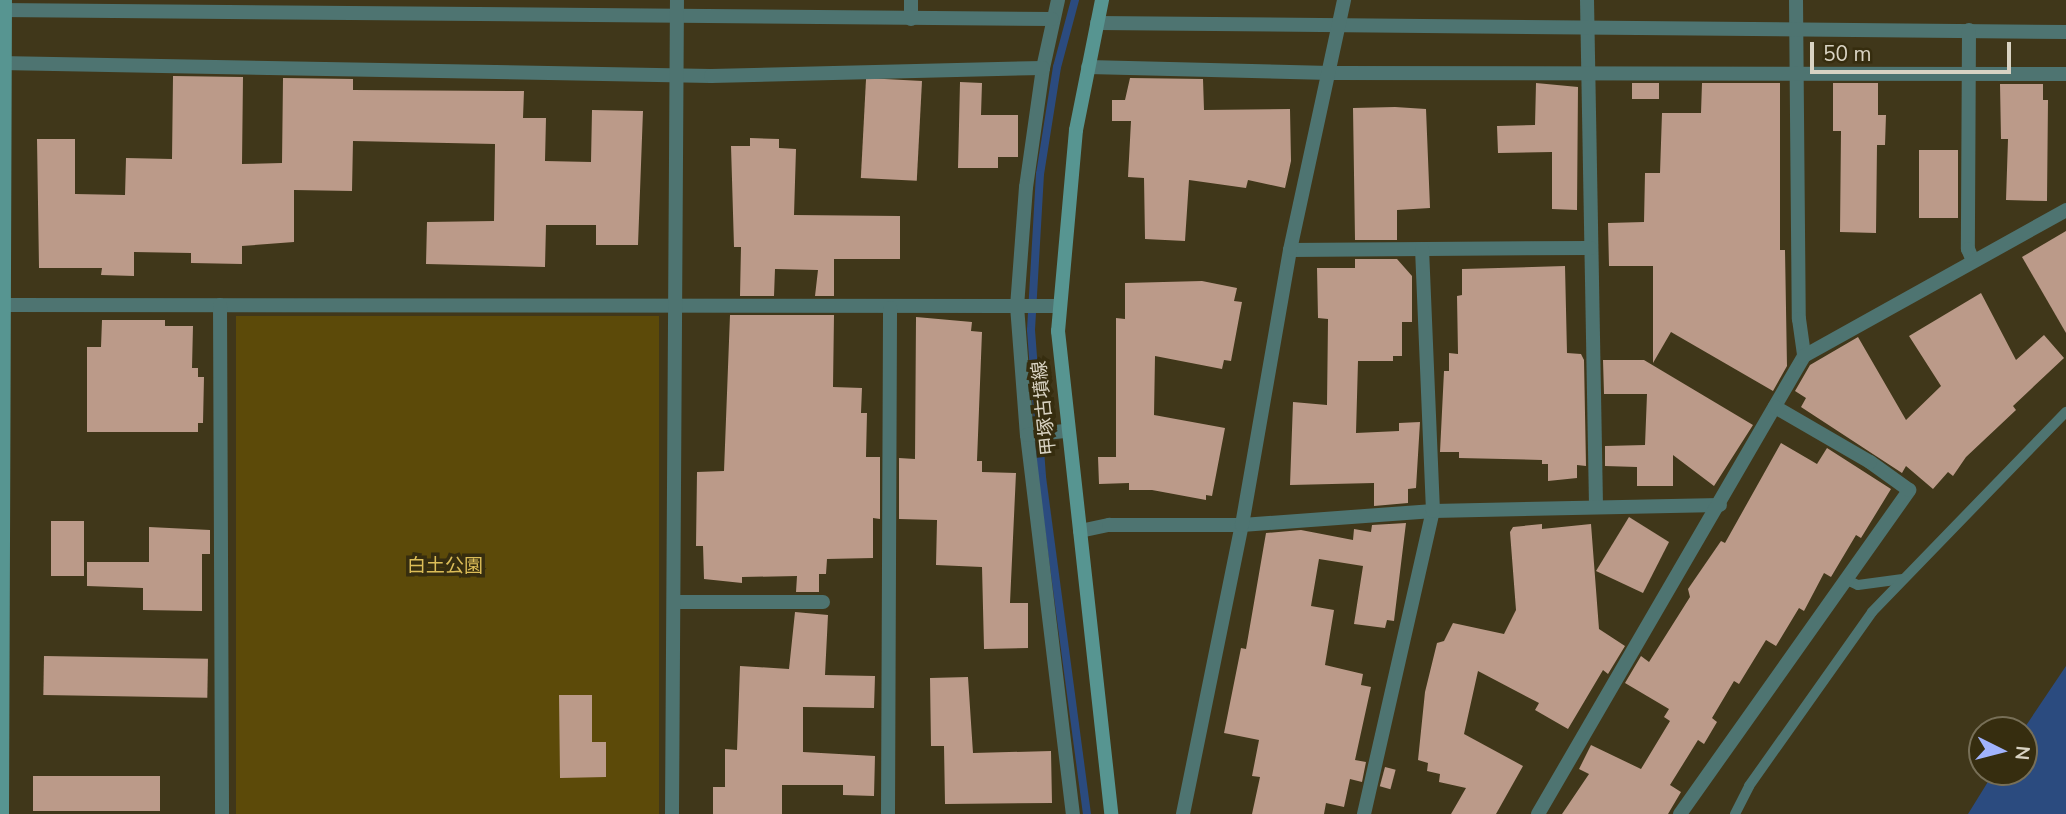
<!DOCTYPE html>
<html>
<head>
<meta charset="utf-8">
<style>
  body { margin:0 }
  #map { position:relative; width:2066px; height:814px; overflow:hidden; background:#40371a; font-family:"Nunito Sans","Noto Sans JP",sans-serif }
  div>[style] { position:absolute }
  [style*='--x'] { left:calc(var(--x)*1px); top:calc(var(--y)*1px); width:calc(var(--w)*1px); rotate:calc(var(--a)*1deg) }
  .green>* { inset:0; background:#5c4a09; transform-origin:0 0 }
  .water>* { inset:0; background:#2b4b7f }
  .stream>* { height:8px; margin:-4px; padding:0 4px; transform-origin:4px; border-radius:4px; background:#2b4b7f }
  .building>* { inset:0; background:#bb9a89; transform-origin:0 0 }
  .lane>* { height:10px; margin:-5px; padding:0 5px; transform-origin:5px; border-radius:5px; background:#4e7471 }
  .street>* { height:14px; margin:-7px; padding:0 7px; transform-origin:7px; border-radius:7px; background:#4e7471 }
  .secondary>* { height:14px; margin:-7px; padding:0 7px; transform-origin:7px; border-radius:7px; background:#579591 }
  span { translate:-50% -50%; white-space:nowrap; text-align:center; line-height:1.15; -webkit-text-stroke:7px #362d0f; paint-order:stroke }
  .street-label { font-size:19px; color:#d9d3c3 }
  .park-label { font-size:19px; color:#dcbd58 }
  .north { position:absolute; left:1968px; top:716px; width:70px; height:70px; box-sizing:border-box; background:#362d0f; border:2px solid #776f57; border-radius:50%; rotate:96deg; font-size:19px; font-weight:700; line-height:28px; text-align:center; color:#d9d3c3 }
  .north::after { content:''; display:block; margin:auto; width:24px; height:32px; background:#a1b3fd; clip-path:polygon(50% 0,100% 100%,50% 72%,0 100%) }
  .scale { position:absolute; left:1810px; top:42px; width:201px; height:32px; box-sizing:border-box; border:4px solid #d9d3c3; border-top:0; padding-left:9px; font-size:21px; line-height:24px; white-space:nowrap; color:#d9d3c3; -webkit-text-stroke:5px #362d0f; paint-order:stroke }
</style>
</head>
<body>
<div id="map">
  <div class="green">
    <i style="left:236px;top:316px;width:423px;height:498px"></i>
  </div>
  <div class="water">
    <i style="clip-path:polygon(2066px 666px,2066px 814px,1968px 814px,1994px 772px,2024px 772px,2023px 730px)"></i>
  </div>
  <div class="stream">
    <i style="--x:1075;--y:0;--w:69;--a:105"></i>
    <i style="--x:1057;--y:67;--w:108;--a:99"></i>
    <i style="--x:1040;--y:174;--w:156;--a:93.3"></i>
    <i style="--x:1031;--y:330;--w:147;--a:85.7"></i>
    <i style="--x:1042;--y:477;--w:340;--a:82.4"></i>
  </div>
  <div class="building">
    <i style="clip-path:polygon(173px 76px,243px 77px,242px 164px,282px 163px,283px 78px,353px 79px,353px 90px,524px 91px,523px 118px,546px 118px,545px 161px,591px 162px,592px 110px,643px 111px,638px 245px,596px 245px,596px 225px,546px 225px,545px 267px,426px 264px,427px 222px,494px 221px,495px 144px,353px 141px,352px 191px,294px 190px,294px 242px,242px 246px,242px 264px,191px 263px,191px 253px,134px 252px,134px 276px,101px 275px,102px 268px,39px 268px,37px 139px,75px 139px,75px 194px,125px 195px,126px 158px,172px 159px)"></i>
    <i style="clip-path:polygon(1130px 78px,1203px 79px,1204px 110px,1290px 109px,1291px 161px,1285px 188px,1248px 180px,1246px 188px,1189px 180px,1185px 241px,1145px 239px,1144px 178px,1128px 177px,1131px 121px,1112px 121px,1112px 100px,1125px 100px)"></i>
    <i style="left:922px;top:81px;width:100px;height:56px;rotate:93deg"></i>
    <i style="clip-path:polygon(960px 82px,982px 83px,981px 115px,1018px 115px,1018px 157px,998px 157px,998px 168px,958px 168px)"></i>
    <i style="clip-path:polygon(1536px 83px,1578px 87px,1577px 210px,1552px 209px,1552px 152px,1498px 153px,1497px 126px,1535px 125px)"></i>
    <i style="left:1632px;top:83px;width:27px;height:16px"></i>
    <i style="clip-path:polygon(1702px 83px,1780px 83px,1780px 250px,1785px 250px,1787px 366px,1773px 391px,1671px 332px,1653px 363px,1653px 266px,1609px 266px,1608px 223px,1644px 222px,1645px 173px,1660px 173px,1662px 113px,1701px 113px)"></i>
    <i style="clip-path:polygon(1833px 83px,1878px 83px,1878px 115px,1886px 115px,1885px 145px,1877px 145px,1876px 233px,1840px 232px,1841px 131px,1833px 131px)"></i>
    <i style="clip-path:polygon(2000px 84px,2043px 84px,2043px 100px,2048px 100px,2047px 201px,2006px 200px,2008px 139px,2001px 139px)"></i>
    <i style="clip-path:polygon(1395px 107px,1426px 109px,1430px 208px,1397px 210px,1397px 240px,1355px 240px,1353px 108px)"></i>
    <i style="clip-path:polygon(750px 138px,779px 139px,779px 148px,796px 149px,794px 215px,900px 216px,900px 259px,834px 259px,834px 296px,815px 296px,818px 270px,775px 269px,774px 296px,740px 296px,741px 247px,734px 247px,731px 146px,750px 146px)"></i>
    <i style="left:1919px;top:150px;width:39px;height:68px"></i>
    <i style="clip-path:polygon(2066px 231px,2066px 333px,2022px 257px)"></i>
    <i style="clip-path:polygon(1355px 259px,1397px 259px,1412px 276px,1412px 322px,1402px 322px,1402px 356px,1393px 356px,1393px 361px,1358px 361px,1356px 433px,1399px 431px,1399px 423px,1420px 422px,1416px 488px,1408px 489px,1408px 503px,1374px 506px,1374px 483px,1290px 485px,1293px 402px,1327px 405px,1328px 319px,1318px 318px,1317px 268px,1355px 268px)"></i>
    <i style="clip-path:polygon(1565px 266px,1567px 353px,1581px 354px,1584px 360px,1586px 466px,1577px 465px,1577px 478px,1548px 481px,1548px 464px,1542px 464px,1542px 460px,1459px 458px,1459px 452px,1440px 452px,1444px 371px,1449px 371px,1449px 353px,1458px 354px,1457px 296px,1462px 295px,1462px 269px)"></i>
    <i style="clip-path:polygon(1202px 281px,1237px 288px,1234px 301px,1242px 302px,1231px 361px,1224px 360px,1222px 369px,1155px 356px,1154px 415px,1225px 428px,1212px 496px,1206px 495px,1206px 500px,1152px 490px,1129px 490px,1129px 483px,1099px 484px,1098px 457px,1116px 457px,1116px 318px,1125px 319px,1125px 283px)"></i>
    <i style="clip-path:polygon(1981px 293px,2016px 360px,2044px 335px,2064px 358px,2013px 406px,2016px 410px,1966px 457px,1953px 476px,1948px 472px,1933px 489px,1906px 466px,1902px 473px,1801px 407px,1806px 398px,1795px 391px,1810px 365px,1858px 337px,1906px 420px,1941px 386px,1909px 336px)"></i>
    <i style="clip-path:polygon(730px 315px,834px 315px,833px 387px,862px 388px,861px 413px,867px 413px,866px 457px,880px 457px,880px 519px,873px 518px,873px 558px,827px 559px,826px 574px,819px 574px,819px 592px,796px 592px,797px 576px,742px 577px,742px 583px,704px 579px,703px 546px,696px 546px,697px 472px,724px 471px)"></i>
    <i style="clip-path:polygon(916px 317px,972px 322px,971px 331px,982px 332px,977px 461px,982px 461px,982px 472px,1016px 473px,1010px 603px,1028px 603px,1028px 648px,984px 649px,982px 567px,936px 565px,937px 520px,899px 519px,899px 458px,915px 459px)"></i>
    <i style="clip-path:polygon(102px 320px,165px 320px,165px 326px,193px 326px,192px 368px,198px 368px,198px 377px,204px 377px,203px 423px,198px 423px,198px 432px,87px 432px,87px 347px,101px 347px)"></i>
    <i style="clip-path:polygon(1603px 360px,1644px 360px,1753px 425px,1714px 486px,1673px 455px,1673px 486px,1637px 486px,1637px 467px,1605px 466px,1605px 446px,1645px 445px,1647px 394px,1604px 394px)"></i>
    <i style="clip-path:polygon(1781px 443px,1817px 464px,1827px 448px,1891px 489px,1861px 538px,1856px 535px,1831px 577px,1824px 573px,1804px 611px,1799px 608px,1776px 646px,1766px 640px,1739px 684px,1734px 681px,1712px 718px,1717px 722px,1704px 744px,1698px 740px,1670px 785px,1681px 792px,1668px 814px,1562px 814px,1589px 774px,1579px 769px,1591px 745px,1641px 769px,1670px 721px,1664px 717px,1669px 709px,1625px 683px,1641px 656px,1649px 662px,1690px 597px,1688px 589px,1721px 541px,1725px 543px)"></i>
    <i style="clip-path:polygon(1629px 517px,1669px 542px,1643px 593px,1596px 571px)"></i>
    <i style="left:51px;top:521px;width:33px;height:55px"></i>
    <i style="clip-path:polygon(1406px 523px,1394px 621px,1387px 620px,1385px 628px,1354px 624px,1363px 566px,1319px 559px,1311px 606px,1334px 610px,1325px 665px,1363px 674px,1361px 685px,1371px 687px,1355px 760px,1366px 762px,1362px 782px,1350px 779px,1344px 807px,1326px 803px,1324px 814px,1252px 814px,1260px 777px,1252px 776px,1259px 740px,1224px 733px,1241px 648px,1246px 649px,1266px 533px,1301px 530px,1353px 540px,1354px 529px,1371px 532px,1372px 525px)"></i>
    <i style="clip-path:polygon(1542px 524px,1542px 529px,1591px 524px,1599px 629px,1625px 646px,1608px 674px,1603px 670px,1568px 729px,1535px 710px,1539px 703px,1478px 671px,1464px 734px,1523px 766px,1496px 814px,1451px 814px,1466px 788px,1439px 782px,1440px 774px,1427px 771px,1428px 763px,1418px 760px,1425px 692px,1437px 643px,1444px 641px,1453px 623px,1504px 634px,1516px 610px,1510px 532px,1513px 527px)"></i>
    <i style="clip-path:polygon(149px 527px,210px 530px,210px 554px,202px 554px,202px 611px,143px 610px,143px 588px,87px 586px,87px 562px,149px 562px)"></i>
    <i style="clip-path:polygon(795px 612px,828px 615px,825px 675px,875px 676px,874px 708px,803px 707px,803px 752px,875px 756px,874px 796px,843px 795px,843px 785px,782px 785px,782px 814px,713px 814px,713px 787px,725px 787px,725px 749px,737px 750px,740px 666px,789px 669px)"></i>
    <i style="left:44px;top:656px;width:164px;height:39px;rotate:1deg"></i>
    <i style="clip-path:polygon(968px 677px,973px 753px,1051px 751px,1052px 803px,945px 804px,944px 746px,931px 746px,930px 678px)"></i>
    <i style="clip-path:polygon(559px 695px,592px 695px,592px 742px,606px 742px,606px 777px,560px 778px)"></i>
    <i style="left:1385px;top:767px;width:11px;height:20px;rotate:15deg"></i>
    <i style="left:33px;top:776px;width:127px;height:35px"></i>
  </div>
  <div class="lane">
    <i style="--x:1845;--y:579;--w:14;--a:25"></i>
    <i style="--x:1858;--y:585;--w:45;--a:-7.6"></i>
    <i style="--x:1735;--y:814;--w:31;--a:-63"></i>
    <i style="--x:1749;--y:786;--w:213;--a:-54.7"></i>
    <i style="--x:1872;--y:612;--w:279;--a:-45.9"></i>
  </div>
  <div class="street">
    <i style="--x:911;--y:0;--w:19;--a:90"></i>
    <i style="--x:1058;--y:0;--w:70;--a:102.4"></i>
    <i style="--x:1043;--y:68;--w:120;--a:98.1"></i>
    <i style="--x:1026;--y:187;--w:119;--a:94.3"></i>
    <i style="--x:1017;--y:306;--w:129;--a:85.6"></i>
    <i style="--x:1027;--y:435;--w:382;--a:83.1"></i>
    <i style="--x:1587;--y:0;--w:507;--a:88.98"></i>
    <i style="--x:1796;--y:0;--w:319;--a:89.5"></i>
    <i style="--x:1799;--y:319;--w:37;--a:82"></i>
    <i style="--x:0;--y:10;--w:1052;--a:0.49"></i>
    <i style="--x:1097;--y:23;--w:969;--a:0.53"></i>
    <i style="--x:1969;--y:30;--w:219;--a:90.3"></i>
    <i style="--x:1968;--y:249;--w:13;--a:67"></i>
    <i style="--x:0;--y:63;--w:711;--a:1.05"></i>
    <i style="--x:711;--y:76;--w:332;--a:-1.4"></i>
    <i style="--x:1088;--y:67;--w:242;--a:1.4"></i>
    <i style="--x:1330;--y:73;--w:736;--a:0.08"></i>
    <i style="--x:1290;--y:250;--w:301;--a:-0.4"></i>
    <i style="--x:0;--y:305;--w:1059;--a:0.05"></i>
    <i style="--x:220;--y:305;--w:509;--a:89.77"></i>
    <i style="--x:1027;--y:435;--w:38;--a:-6"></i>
    <i style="--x:1080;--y:531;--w:30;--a:-12"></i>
    <i style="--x:1109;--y:525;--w:133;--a:0"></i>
    <i style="--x:1242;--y:525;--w:192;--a:-4.2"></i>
    <i style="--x:1433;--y:511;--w:287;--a:-1.2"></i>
    <i style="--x:675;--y:602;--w:148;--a:0"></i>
    <i style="--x:672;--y:814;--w:814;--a:-89.65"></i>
    <i style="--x:888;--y:814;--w:506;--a:-89.77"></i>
    <i style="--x:1183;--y:814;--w:295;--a:-78.5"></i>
    <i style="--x:1242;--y:525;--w:279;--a:-80.1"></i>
    <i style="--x:1290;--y:250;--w:256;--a:-77.8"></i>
    <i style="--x:1364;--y:814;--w:311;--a:-77.2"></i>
    <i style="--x:1433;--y:511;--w:262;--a:-92.4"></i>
    <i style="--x:1538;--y:814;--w:530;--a:-59.85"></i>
    <i style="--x:1804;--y:356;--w:300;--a:-29.1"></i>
    <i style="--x:1680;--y:814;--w:397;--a:-54.7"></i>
    <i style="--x:1909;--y:490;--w:48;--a:-144.3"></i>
    <i style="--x:1870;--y:462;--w:110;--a:-149.9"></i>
  </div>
  <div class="secondary">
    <i style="--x:1102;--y:0;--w:133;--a:101.3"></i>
    <i style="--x:1076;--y:130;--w:202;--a:95.1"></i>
    <i style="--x:1058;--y:331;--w:486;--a:83.7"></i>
    <i style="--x:2;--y:814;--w:814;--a:-89.79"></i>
  </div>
  <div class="street-label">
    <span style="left:1045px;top:408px;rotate:-96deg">甲塚古墳線</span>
  </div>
  <div class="park-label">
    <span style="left:445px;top:567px">白土公園</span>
  </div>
  <div class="north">N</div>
  <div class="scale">50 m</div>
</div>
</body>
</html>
